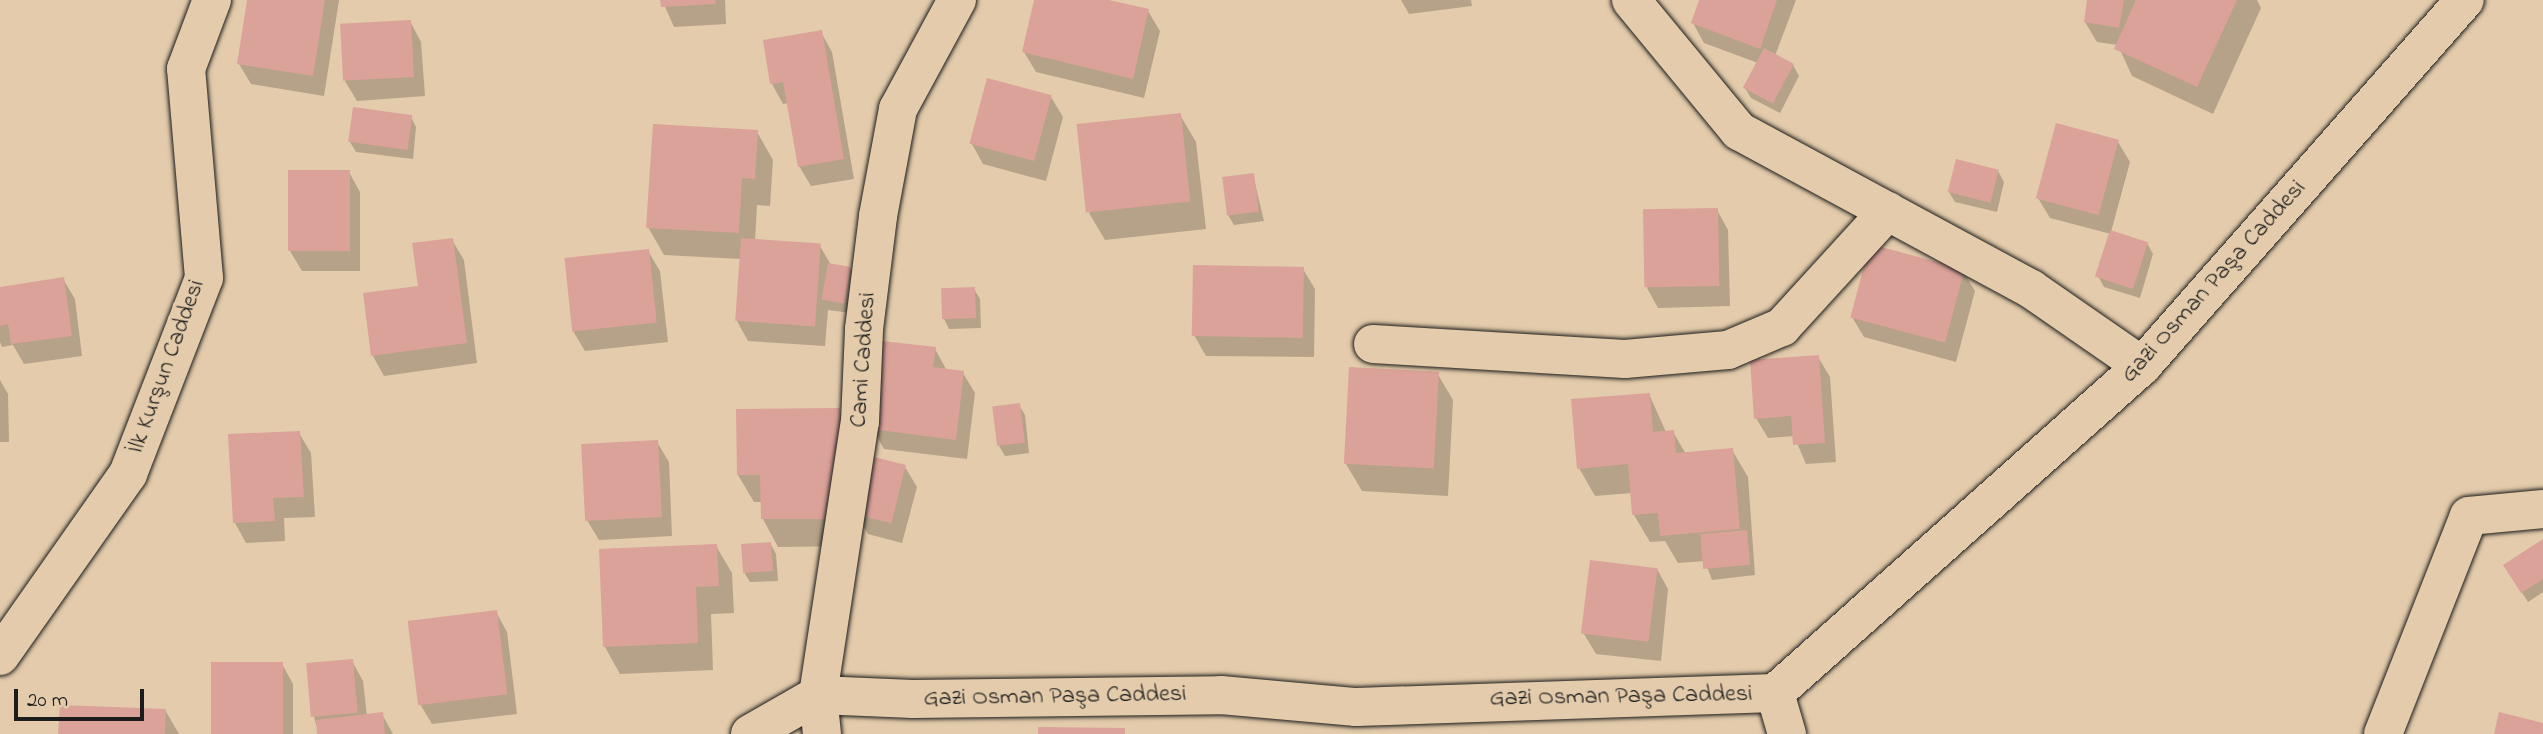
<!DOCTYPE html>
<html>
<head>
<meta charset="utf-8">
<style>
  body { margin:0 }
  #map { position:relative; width:2543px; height:734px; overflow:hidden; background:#e3cbab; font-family:"Indie Flower",sans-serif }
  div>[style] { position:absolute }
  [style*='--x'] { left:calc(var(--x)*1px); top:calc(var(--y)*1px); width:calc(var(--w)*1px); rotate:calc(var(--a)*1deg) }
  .shadow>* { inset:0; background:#0003 }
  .building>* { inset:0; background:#dba299; transform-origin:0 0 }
  .roads { filter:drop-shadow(0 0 2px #1c1c1c) drop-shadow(0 0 2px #1c1c1c) }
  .minor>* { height:38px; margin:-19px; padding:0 19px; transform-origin:19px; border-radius:19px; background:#e3cbab }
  span { translate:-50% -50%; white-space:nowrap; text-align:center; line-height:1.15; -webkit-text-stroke:7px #e3cbab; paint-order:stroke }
  .street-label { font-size:24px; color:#1c1c1c }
  .scale { position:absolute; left:14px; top:689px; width:130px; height:32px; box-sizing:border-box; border:4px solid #1c1c1c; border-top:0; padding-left:9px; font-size:21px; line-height:24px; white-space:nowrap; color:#1c1c1c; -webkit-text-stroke:5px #e3cbab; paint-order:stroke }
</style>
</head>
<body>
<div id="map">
  <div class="shadow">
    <i style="clip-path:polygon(249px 0,339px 0,324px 96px,251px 84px,239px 64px)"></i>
    <i style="clip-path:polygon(662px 0,725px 0,726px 24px,674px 27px)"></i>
    <i style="clip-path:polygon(1036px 0,1101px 0,1148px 11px,1160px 31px,1144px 98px,1036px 72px,1024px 52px)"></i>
    <i style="clip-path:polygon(1401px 0,1471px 0,1472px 6px,1409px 14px)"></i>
    <i style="clip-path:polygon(1701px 0,1796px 0,1775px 56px,1793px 65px,1799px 76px,1780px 113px,1751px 98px,1745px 88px,1758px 63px,1704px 43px,1693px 23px)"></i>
    <i style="clip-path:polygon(2089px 0,2257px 0,2261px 8px,2213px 114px,2132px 76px,2118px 45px,2097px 42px,2085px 22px)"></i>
    <i style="clip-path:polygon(410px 21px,421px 42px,425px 96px,357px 101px,345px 81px)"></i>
    <i style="clip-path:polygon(821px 32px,832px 52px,854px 179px,811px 186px,799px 166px,788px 103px,783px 104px,772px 84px)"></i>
    <i style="clip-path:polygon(1051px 97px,1063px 117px,1046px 181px,983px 164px,972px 144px)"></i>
    <i style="clip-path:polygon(1180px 115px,1196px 142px,1206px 229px,1105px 240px,1089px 213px)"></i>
    <i style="clip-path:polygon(411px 117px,416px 127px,413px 159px,356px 152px,350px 142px)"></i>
    <i style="clip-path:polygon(757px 132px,773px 160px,770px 206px,757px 205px,755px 241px,820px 246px,831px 265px,850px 268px,856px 279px,851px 313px,828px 310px,825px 346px,748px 341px,737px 321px,741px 259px,664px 255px,648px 227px)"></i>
    <i style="clip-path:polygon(2118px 142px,2130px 162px,2111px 232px,2147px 243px,2153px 254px,2140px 298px,2104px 287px,2098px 276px,2111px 234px,2050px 218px,2038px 198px)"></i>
    <i style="clip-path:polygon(1998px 171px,2004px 182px,1997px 212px,1955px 202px,1949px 192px)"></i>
    <i style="clip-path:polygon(349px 172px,360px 192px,360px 271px,302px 271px,290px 251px)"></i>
    <i style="clip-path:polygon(1253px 175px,1264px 221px,1234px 225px,1228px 215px)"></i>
    <i style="clip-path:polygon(1717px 210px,1728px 230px,1730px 306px,1658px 308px,1647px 288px)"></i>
    <i style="clip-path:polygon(452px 240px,464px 260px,477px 363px,384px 376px,373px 356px)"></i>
    <i style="clip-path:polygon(648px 251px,660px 271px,668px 342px,585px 351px,573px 331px)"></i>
    <i style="clip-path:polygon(1303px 269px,1315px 289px,1314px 357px,1206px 356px,1194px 335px)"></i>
    <i style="clip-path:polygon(1963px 271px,1975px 291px,1956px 362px,1864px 337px,1852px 317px)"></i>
    <i style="clip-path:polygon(63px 279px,75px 299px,82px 356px,24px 364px,13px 345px,2px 347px,0 342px,0 288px)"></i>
    <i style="clip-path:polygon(974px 289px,980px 299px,981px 328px,949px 329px,944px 319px)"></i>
    <i style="clip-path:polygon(935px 349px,946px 369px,963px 373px,975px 393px,967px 459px,884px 449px,873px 429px)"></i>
    <i style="clip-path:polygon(1818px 357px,1830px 377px,1836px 462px,1806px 464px,1794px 436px,1768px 438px,1756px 418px)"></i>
    <i style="clip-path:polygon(1437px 373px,1453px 400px,1448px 496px,1362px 491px,1346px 464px)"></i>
    <i style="clip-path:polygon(0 380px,8px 394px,9px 442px,0 442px)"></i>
    <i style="clip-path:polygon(1649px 394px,1666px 432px,1673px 432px,1686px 454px,1732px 450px,1748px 477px,1755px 575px,1712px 580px,1705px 561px,1678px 563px,1665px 541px,1650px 542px,1634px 515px,1632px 493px,1595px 496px,1579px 468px)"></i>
    <i style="clip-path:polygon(1019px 405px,1025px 415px,1029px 453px,1005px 456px,999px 446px)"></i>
    <i style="clip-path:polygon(839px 410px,855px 438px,856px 511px,905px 467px,917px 487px,902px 543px,868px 534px,856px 513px,856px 546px,778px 547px,763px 519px,762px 502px,754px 502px,738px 475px)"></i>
    <i style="clip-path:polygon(299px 433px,311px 453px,315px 517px,284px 518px,285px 541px,246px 543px,235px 523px)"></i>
    <i style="clip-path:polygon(657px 442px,669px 462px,672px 536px,599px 540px,587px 520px)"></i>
    <i style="clip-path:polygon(2543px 541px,2543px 592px,2528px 602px,2511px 575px)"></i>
    <i style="clip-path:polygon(770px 543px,776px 554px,778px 581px,750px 582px,744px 572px)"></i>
    <i style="clip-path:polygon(716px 546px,732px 573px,734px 613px,711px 614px,713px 670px,620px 674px,605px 647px)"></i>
    <i style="clip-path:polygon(1657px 569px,1668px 589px,1661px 661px,1596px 654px,1584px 634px)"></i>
    <i style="clip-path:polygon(496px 612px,507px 632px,517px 714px,432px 724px,420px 704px)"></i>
    <i style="clip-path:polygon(352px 661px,363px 681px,367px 716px,382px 714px,393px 734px,319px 734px,314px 717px)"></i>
    <i style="clip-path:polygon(282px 664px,293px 684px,293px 734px,212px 734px)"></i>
    <i style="clip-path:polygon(165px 710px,179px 734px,60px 734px)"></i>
  </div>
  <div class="building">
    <i style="clip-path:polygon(247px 0,325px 0,313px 76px,237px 64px)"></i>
    <i style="clip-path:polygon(660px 0,715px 0,716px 4px,661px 7px)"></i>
    <i style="clip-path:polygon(1034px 0,1109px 0,1149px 9px,1133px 79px,1022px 52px)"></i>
    <i style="clip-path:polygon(1699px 0,1777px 0,1760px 49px,1691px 23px)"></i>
    <i style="clip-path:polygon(2087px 0,2124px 0,2119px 28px,2084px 22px)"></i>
    <i style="clip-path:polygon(2136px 0,2237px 0,2197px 87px,2114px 49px)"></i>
    <i style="left:411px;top:20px;width:57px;height:71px;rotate:87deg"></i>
    <i style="clip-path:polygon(822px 30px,844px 159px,798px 167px,783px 82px,770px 84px,763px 40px)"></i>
    <i style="left:1764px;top:48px;width:34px;height:45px;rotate:28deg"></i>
    <i style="left:987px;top:78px;width:67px;height:68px;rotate:15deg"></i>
    <i style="left:353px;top:107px;width:60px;height:35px;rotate:8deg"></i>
    <i style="left:1181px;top:113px;width:89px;height:105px;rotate:84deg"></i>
    <i style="left:2056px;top:123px;width:65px;height:78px;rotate:15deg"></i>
    <i style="clip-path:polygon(653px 124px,758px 130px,755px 179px,742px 178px,739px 233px,646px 228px)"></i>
    <i style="left:1956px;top:159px;width:44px;height:34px;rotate:14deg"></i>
    <i style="left:288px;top:170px;width:62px;height:81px"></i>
    <i style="left:1254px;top:173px;width:39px;height:32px;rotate:83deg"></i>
    <i style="left:1718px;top:208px;width:78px;height:75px;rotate:89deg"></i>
    <i style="left:2110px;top:230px;width:40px;height:49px;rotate:18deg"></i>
    <i style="clip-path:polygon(453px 238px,467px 343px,371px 356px,363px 293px,418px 286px,412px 243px)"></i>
    <i style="left:741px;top:238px;width:80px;height:83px;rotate:4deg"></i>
    <i style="left:1870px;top:244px;width:98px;height:76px;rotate:15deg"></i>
    <i style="left:649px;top:249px;width:74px;height:85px;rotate:84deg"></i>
    <i style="left:828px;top:263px;width:23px;height:37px;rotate:10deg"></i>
    <i style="left:1193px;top:265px;width:111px;height:71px;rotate:1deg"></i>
    <i style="clip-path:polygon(64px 277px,72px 336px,11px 344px,8px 324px,0 326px,0 287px)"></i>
    <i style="left:975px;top:287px;width:31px;height:34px;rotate:88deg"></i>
    <i style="clip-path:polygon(882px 341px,936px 347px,933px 367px,964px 371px,956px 440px,871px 429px)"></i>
    <i style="clip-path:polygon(1819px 355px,1825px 443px,1793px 445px,1791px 416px,1754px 419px,1750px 360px)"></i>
    <i style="left:1349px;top:367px;width:90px;height:97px;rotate:3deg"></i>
    <i style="clip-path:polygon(1650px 393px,1653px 432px,1674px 430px,1676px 453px,1733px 448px,1740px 529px,1660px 536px,1658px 513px,1632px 515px,1628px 464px,1577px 469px,1571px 399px)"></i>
    <i style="left:1020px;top:403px;width:40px;height:28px;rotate:83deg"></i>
    <i style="clip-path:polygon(840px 408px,841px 519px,761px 519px,760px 475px,737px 475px,736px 409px)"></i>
    <i style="clip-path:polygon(300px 431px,304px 497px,273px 498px,275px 521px,233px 523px,228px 434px)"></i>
    <i style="left:658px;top:440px;width:77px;height:77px;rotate:87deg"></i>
    <i style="left:870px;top:456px;width:37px;height:60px;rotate:14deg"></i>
    <i style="left:1747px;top:530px;width:35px;height:47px;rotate:85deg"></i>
    <i style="clip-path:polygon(2543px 539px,2543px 579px,2521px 593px,2503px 565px)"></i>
    <i style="left:771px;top:542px;width:29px;height:30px;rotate:86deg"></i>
    <i style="clip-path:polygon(717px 544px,719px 586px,696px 587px,698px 643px,603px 647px,599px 549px)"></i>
    <i style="left:1590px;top:560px;width:68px;height:74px;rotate:7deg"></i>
    <i style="left:497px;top:610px;width:85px;height:90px;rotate:83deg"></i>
    <i style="left:353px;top:659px;width:54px;height:47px;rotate:85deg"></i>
    <i style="left:211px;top:662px;width:72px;height:72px"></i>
    <i style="clip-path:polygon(60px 705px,166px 709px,165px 734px,58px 734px)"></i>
    <i style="clip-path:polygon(383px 712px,385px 734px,317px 734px,316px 720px)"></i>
    <i style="clip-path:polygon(2499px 712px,2543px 723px,2543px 734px,2494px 734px)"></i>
    <i style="clip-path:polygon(1038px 727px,1125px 728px,1125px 734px,1038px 734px)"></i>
  </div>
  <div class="roads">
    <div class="minor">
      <i style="--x:1631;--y:0;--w:170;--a:50.5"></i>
      <i style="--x:1739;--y:131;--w:332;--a:28.4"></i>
      <i style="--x:2031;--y:289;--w:135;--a:34.7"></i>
      <i style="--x:1373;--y:344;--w:252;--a:3.4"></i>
      <i style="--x:1625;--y:359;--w:103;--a:-5"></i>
      <i style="--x:1728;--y:350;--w:59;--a:-23.1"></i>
      <i style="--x:1782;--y:327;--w:157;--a:-47.6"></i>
      <i style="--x:0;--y:656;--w:223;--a:-54.9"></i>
      <i style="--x:128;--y:474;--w:210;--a:-68.8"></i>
      <i style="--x:204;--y:278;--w:210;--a:-94.9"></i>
      <i style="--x:186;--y:69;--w:74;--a:-69.4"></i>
      <i style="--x:1775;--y:693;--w:43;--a:73.7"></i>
      <i style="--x:750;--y:734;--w:78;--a:-29.8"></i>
      <i style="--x:818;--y:695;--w:95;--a:2.4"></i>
      <i style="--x:913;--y:699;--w:308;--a:-0.7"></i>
      <i style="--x:1221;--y:695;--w:136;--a:5.1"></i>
      <i style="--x:1356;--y:707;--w:419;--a:-1.9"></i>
      <i style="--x:1775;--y:693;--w:492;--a:-41.7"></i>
      <i style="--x:2142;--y:366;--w:488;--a:-48.6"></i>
      <i style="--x:822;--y:734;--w:39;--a:-96"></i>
      <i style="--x:818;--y:695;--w:276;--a:-81.3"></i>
      <i style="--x:860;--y:422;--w:93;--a:-87.5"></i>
      <i style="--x:864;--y:329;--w:114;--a:-82.9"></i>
      <i style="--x:878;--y:216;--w:109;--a:-79.4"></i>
      <i style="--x:898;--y:109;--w:124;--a:-61.6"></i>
      <i style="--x:2383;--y:734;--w:234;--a:-68.5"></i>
      <i style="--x:2469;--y:516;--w:74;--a:-5.4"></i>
    </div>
  </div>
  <div class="street-label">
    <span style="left:2214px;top:282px;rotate:-48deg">Gazi Osman Paşa Caddesi</span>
    <span style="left:864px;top:360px;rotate:-86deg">Cami Caddesi</span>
    <span style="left:167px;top:367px;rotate:-70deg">İlk Kurşun Caddesi</span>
    <span style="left:1055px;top:697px;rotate:-1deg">Gazi Osman Paşa Caddesi</span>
    <span style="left:1621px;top:697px;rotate:-1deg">Gazi Osman Paşa Caddesi</span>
  </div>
  <div class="scale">20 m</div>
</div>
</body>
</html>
